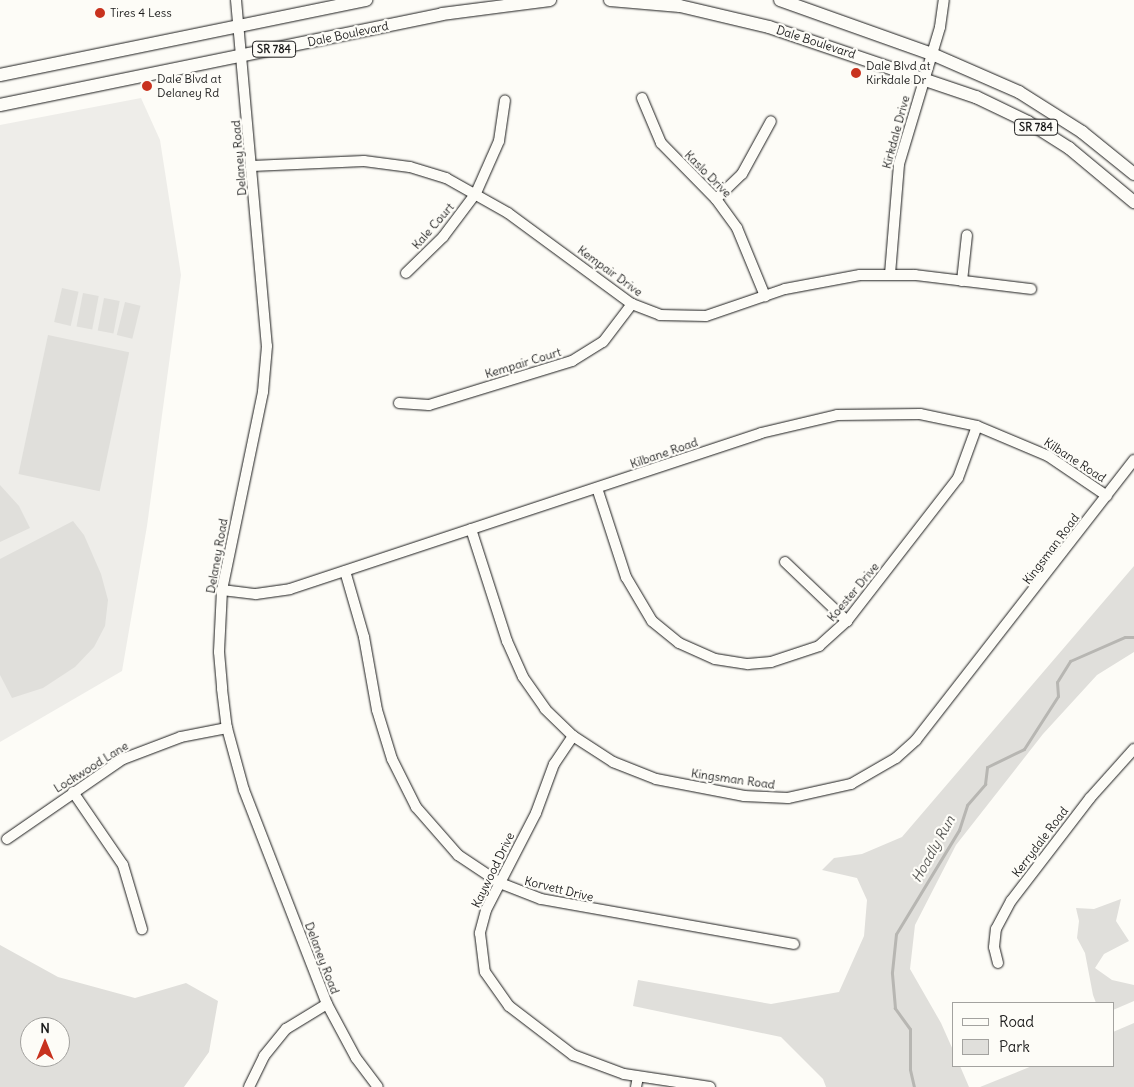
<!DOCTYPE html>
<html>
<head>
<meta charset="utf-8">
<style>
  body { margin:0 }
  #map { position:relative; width:1134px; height:1087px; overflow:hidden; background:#fdfcf7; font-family:Delius,sans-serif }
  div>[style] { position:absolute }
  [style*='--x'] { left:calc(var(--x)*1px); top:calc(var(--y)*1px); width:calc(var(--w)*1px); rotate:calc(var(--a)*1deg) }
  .built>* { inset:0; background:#eeede9 }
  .green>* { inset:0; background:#e0dfdb; transform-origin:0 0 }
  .stream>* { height:3px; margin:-1.5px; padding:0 1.5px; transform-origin:1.5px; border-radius:1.5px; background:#b7b6b2 }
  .roads { filter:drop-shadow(0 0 1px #1c1c1c) drop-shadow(0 0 1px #1c1c1c) }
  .minor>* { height:10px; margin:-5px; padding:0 5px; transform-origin:5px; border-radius:5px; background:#fdfcf7 }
  .major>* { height:12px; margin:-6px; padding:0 6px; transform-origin:6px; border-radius:6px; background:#fdfcf7 }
  .dots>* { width:14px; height:14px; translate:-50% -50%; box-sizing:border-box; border:2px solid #fdfcf7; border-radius:50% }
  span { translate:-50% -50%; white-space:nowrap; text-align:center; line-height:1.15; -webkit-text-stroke:4.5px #fdfcf7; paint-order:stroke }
  .shield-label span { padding:1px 4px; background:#fdfcf7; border:1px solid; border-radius:4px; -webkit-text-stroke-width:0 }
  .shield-label { font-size:11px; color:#1c1c1c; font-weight:700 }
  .poi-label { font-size:12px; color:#1c1c1c }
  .left { translate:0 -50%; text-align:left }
  .street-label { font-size:12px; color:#1c1c1c }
  .water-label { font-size:14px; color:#5a5a58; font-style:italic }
  .legend { position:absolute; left:952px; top:1002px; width:162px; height:65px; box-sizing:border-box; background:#fdfcf7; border:1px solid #a3a29f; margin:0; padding:6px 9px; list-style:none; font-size:15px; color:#1c1c1c }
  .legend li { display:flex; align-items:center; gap:10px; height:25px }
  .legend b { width:25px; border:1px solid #a3a29f }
  .north { position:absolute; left:20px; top:1017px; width:50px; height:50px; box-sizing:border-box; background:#fdfcf7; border:1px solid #a3a29f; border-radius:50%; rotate:0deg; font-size:14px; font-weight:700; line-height:20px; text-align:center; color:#1c1c1c }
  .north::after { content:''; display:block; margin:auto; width:18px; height:22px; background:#c8321e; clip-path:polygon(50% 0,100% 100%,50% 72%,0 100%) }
</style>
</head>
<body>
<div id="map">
  <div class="built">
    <i style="clip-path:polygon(141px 98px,160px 140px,181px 275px,147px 526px,122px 671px,0 742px,0 125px)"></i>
  </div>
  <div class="green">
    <i style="left:62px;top:288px;width:17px;height:35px;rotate:13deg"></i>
    <i style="left:83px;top:293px;width:16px;height:34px;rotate:11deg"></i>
    <i style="left:104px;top:298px;width:16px;height:33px;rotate:11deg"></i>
    <i style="left:125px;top:302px;width:16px;height:34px;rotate:14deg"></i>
    <i style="left:48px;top:335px;width:83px;height:142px;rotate:12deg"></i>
    <i style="clip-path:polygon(0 485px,19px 506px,30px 528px,0 542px)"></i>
    <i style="clip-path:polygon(73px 521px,84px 535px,101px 574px,108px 600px,105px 626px,94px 647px,75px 667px,43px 688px,12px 698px,0 675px,0 559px)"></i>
    <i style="clip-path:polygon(1134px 566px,1134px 652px,1097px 675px,1043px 734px,956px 845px,915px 925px,910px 969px,941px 1023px,953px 1050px,953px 1066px,960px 1066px,969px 1087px,826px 1087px,823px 1079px,781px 1037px,633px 1006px,638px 980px,771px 1004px,839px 992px,864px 936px,867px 900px,857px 878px,822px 870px,834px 858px,862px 854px,902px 837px)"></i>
    <i style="clip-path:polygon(1121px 899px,1116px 921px,1129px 941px,1104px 954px,1095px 968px,1112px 980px,1134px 985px,1134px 1001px,1113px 1010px,1113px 1003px,1096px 1003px,1093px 995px,1085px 953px,1077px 938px,1079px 921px,1076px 908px,1094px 909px)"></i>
    <i style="clip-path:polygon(evenodd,0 945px,58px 977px,135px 998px,186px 983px,218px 1001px,209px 1052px,184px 1087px,0 1087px,0 945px,30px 1027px,60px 1027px,60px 1057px,30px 1057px,30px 1027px)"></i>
    <i style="clip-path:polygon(1134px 1023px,1134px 1087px,980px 1087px,1032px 1066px,1113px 1066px,1113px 1032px)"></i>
  </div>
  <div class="stream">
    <i style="--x:914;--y:1087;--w:18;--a:-103"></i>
    <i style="--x:910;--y:1069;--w:40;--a:-90"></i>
    <i style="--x:910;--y:1029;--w:26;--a:-126"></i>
    <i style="--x:895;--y:1008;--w:36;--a:-95"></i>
    <i style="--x:892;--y:972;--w:38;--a:-84"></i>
    <i style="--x:896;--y:934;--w:122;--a:-58.8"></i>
    <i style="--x:959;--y:830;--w:26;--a:-72"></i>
    <i style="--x:967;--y:805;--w:28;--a:-49"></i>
    <i style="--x:985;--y:784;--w:17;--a:-83"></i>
    <i style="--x:987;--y:767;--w:41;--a:-25.9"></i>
    <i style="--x:1024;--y:749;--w:63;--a:-57.3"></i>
    <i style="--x:1058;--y:696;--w:14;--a:-94"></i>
    <i style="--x:1057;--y:682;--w:25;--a:-58"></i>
    <i style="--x:1070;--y:661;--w:60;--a:-23.6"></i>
    <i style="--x:1125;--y:637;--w:9;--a:0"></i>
  </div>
  <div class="roads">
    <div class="minor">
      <i style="--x:236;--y:0;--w:347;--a:84.9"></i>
      <i style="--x:267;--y:346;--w:46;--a:95"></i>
      <i style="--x:263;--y:392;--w:202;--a:101.7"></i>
      <i style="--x:222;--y:590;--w:62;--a:92.8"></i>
      <i style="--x:219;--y:652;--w:37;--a:85"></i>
      <i style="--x:222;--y:689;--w:39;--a:83"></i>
      <i style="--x:227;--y:728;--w:64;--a:74.7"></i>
      <i style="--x:244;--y:790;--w:230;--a:68.8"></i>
      <i style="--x:327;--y:1004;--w:61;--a:61.8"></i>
      <i style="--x:356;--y:1058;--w:36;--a:53"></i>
      <i style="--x:642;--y:98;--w:49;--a:67.1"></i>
      <i style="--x:661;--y:143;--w:78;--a:45.5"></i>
      <i style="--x:716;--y:199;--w:36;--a:54"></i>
      <i style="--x:737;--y:228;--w:74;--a:67.6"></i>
      <i style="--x:252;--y:166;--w:112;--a:-2.6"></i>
      <i style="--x:364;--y:161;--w:46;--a:7.4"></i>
      <i style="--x:410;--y:167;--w:38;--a:17"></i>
      <i style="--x:446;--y:178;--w:71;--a:29.4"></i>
      <i style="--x:508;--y:213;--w:154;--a:36.3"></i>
      <i style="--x:632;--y:304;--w:30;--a:21"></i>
      <i style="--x:660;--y:315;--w:46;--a:1.2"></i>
      <i style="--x:706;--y:316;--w:83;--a:-18.9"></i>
      <i style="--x:785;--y:289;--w:76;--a:-10.6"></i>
      <i style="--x:860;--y:275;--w:55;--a:0"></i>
      <i style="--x:915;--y:275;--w:117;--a:6.9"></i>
      <i style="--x:716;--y:199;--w:36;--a:-44"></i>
      <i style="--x:742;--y:174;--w:60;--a:-61.3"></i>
      <i style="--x:406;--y:273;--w:52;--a:-44.2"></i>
      <i style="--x:443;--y:237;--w:55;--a:-53.1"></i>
      <i style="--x:476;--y:193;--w:57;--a:-66.1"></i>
      <i style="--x:499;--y:141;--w:41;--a:-81.7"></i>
      <i style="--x:890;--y:274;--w:110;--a:-85.3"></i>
      <i style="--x:899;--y:164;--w:143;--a:-73.3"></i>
      <i style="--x:940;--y:27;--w:27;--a:-82"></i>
      <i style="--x:962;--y:281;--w:46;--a:-83.8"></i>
      <i style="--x:399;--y:403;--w:30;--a:4"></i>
      <i style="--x:429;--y:405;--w:150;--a:-17.1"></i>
      <i style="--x:572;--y:361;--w:36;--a:-32"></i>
      <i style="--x:603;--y:342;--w:48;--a:-52.7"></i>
      <i style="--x:597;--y:488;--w:94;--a:72"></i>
      <i style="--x:626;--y:577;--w:51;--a:59.4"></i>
      <i style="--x:652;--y:621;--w:35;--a:39"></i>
      <i style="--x:679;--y:643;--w:39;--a:24"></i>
      <i style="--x:715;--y:659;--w:33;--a:9"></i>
      <i style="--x:748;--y:664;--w:23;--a:-5"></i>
      <i style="--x:771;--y:662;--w:51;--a:-18.4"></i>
      <i style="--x:819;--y:646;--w:38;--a:-42"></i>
      <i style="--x:847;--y:621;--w:181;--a:-52.2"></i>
      <i style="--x:958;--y:478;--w:55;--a:-69.9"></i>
      <i style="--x:471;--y:529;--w:118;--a:72.2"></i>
      <i style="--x:507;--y:641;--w:39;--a:66"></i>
      <i style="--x:523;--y:677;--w:39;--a:55"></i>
      <i style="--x:545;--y:709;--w:39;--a:44"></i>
      <i style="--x:573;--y:736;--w:48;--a:33"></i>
      <i style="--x:613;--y:762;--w:46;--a:21.6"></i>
      <i style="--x:656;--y:779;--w:90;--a:10.9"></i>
      <i style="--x:744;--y:796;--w:44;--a:2.6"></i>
      <i style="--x:788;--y:798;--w:65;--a:-12.5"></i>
      <i style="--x:851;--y:784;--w:52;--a:-30"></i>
      <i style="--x:896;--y:758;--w:27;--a:-42"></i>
      <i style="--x:916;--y:740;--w:355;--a:-52.1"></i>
      <i style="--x:785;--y:562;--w:86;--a:43.6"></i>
      <i style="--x:345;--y:571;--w:69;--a:73.9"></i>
      <i style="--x:364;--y:637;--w:74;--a:79.9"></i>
      <i style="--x:377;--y:710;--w:51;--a:73"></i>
      <i style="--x:392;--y:759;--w:54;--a:63.4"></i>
      <i style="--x:416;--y:807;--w:64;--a:48.8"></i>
      <i style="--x:458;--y:855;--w:50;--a:33.7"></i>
      <i style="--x:500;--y:883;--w:44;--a:21.3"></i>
      <i style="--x:541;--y:899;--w:257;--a:10.1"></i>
      <i style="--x:222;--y:590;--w:34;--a:7"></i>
      <i style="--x:256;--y:594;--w:34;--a:-8"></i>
      <i style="--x:290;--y:589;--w:496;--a:-18.3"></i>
      <i style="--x:761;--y:433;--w:78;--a:-13.3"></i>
      <i style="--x:837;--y:415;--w:83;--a:-0.7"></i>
      <i style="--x:920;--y:414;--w:58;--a:11.9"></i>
      <i style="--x:977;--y:426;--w:77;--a:22.9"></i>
      <i style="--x:1048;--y:456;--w:71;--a:34.1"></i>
      <i style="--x:573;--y:736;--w:34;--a:124"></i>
      <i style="--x:554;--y:764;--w:52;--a:110.2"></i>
      <i style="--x:536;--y:813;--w:109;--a:117.3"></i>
      <i style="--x:486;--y:910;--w:24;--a:105"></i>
      <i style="--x:480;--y:933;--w:39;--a:83"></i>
      <i style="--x:485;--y:972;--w:42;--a:54.8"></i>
      <i style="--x:509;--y:1006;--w:81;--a:37.4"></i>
      <i style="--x:573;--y:1055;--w:54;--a:20.4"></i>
      <i style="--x:624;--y:1074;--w:87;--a:8.6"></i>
      <i style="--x:73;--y:792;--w:88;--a:55.6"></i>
      <i style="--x:123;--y:865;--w:67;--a:73.5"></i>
      <i style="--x:7;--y:839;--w:141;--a:-34.6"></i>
      <i style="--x:123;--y:759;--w:62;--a:-20.8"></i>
      <i style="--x:181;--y:737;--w:47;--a:-11.1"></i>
      <i style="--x:998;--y:963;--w:16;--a:-104"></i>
      <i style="--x:994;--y:947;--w:18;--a:-84"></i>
      <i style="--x:996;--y:929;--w:32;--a:-62"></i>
      <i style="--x:1011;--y:901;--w:130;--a:-52.5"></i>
      <i style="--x:1090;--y:798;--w:66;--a:-48.1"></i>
      <i style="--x:249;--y:1087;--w:34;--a:-64"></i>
      <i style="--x:264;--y:1056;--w:35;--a:-51"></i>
      <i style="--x:286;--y:1029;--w:48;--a:-31.4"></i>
      <i style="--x:636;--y:1087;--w:10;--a:-79"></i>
    </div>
    <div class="major">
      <i style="--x:610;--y:0;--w:70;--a:4.9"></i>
      <i style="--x:680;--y:6;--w:91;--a:13.3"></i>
      <i style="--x:769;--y:27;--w:219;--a:18.7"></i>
      <i style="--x:976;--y:97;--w:58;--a:25.7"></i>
      <i style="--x:1028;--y:122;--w:49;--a:32.4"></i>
      <i style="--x:1069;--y:148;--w:85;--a:39.7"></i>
      <i style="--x:780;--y:0;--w:161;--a:19.6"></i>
      <i style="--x:932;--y:54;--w:95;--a:23.6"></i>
      <i style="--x:1019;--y:92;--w:75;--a:32.4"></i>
      <i style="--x:1082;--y:132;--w:67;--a:38.9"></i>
      <i style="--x:0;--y:75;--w:374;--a:-11.6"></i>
      <i style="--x:0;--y:105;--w:451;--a:-11.6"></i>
      <i style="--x:442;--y:14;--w:109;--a:-7.4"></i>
    </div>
  </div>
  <div class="dots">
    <i style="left:100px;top:13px;background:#c8321e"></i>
    <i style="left:856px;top:73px;background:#c8321e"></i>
    <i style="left:147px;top:86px;background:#c8321e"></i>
  </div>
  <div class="shield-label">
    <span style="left:274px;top:49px">SR 784</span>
    <span style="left:1036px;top:127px">SR 784</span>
  </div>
  <div class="poi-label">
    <span class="left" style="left:110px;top:13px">Tires 4 Less</span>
    <span class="left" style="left:866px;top:73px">Dale Blvd at<br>Kirkdale Dr</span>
    <span class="left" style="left:157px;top:86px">Dale Blvd at<br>Delaney Rd</span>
  </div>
  <div class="street-label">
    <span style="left:348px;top:34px;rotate:-12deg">Dale Boulevard</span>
    <span style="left:816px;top:42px;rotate:18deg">Dale Boulevard</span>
    <span style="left:896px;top:132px;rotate:-75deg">Kirkdale Drive</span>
    <span style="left:239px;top:158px;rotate:-95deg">Delaney Road</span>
    <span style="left:708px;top:174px;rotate:45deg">Kaslo Drive</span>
    <span style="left:433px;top:226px;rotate:-49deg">Kale Court</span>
    <span style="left:610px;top:271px;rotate:36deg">Kempair Drive</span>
    <span style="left:523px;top:363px;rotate:-17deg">Kempair Court</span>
    <span style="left:664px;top:453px;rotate:-19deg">Kilbane Road</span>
    <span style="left:1075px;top:460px;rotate:33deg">Kilbane Road</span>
    <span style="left:1051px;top:549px;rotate:-53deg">Kingsman Road</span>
    <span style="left:217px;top:556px;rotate:-80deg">Delaney Road</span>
    <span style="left:853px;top:592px;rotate:-50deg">Koester Drive</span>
    <span style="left:91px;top:767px;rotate:-32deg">Lockwood Lane</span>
    <span style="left:733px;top:779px;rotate:8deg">Kingsman Road</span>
    <span style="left:1040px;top:842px;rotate:-53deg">Kerrydale Road</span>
    <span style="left:493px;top:870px;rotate:-64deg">Kaywood Drive</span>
    <span style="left:559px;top:889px;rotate:14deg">Korvett Drive</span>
    <span style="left:322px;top:958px;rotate:69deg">Delaney Road</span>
  </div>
  <div class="water-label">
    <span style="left:933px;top:849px;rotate:-61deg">Hoadly Run</span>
  </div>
  <ul class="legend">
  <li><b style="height:6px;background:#fdfcf7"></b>Road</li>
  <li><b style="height:14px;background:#e0dfdb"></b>Park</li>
  </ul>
  <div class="north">N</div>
</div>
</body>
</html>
